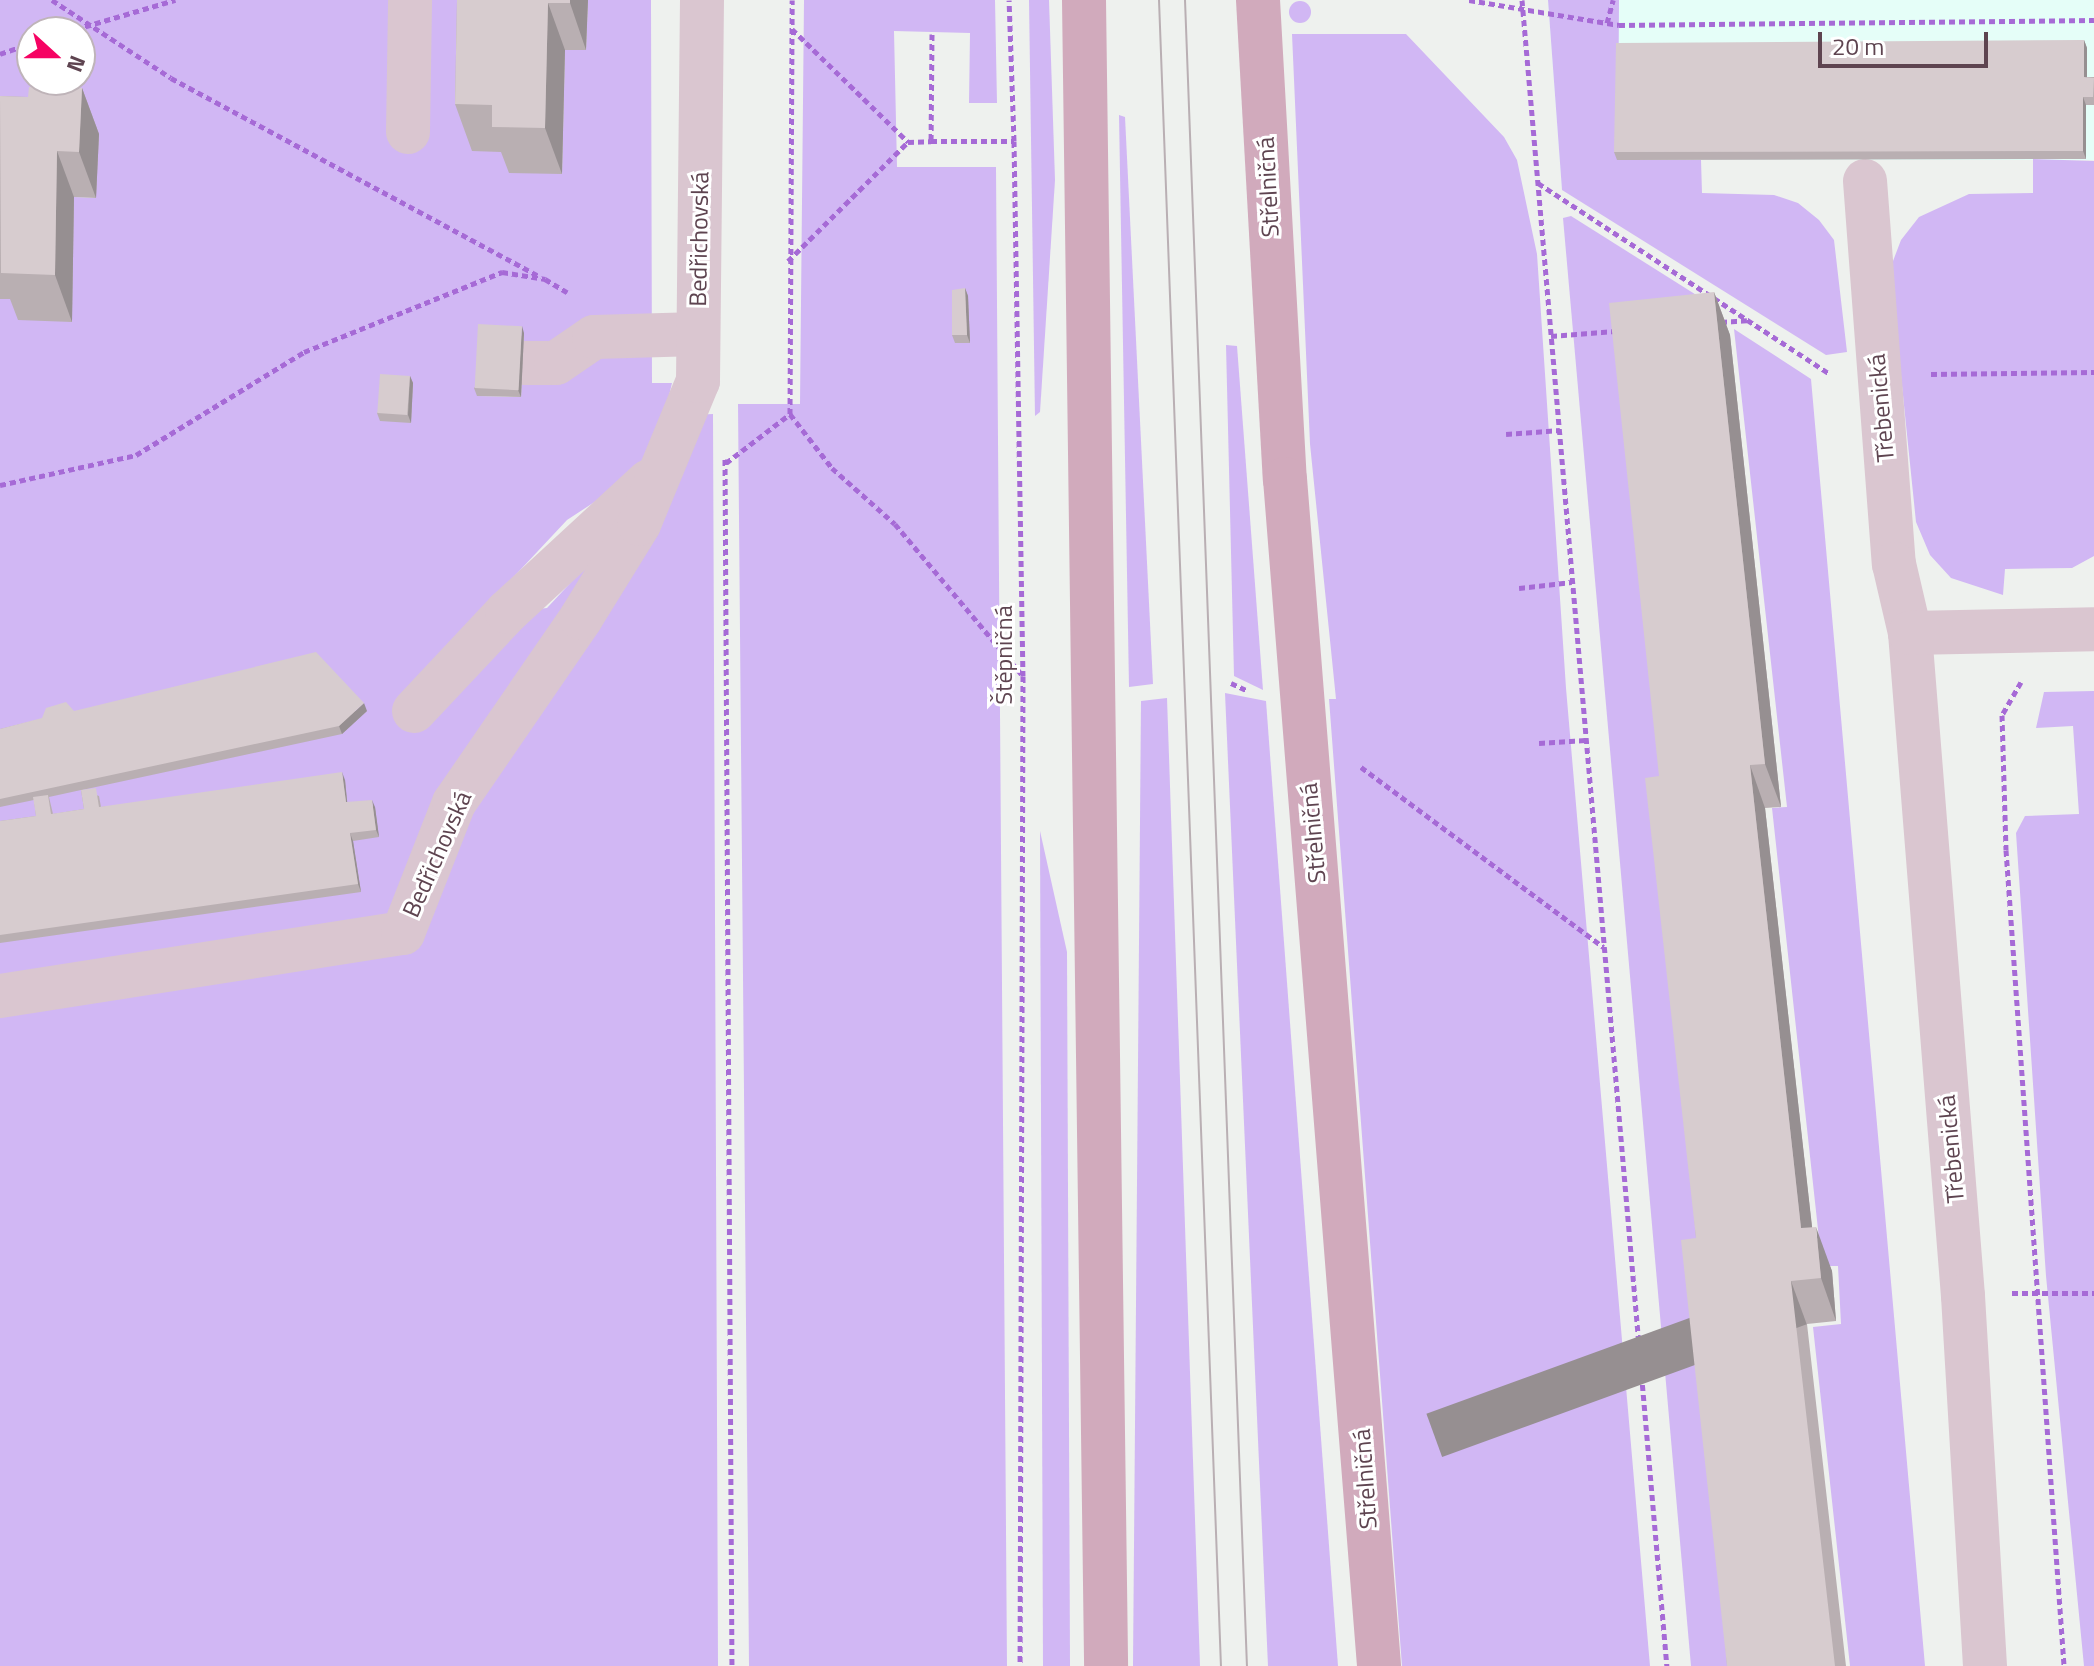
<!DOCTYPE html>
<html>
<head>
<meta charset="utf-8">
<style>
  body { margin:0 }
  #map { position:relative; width:2094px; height:1666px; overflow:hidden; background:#eef1ee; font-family:"Titillium Web",sans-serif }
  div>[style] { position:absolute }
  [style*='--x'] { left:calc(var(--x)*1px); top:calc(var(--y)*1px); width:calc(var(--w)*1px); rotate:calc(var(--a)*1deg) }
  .commercial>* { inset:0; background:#e5fef8 }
  .green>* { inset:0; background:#d1b7f4 }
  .round { border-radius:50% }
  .path>* { height:5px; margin-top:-2.5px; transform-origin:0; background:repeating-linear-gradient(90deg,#a66ad6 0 6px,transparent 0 10px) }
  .minor>* { height:44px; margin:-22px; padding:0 22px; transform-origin:22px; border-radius:22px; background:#dac6d0 }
  .major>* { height:44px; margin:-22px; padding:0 22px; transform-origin:22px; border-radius:22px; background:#d1aabc }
  .tram>* { height:2px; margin:-1px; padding:0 1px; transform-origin:1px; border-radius:1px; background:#b9afb3 }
  .wall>* { inset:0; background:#b9afb2 }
  .shaded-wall>* { inset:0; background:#968f91; transform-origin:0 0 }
  .building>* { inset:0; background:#d7cccf; transform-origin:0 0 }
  span { translate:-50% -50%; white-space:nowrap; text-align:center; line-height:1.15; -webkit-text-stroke:6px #fff; paint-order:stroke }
  .street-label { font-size:24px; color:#5e4450 }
  .north { position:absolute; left:16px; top:16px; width:80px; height:80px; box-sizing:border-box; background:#fff; border:2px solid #bfb4b9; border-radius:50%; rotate:111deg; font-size:22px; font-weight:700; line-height:32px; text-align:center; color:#5e4450 }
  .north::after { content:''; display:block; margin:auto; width:28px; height:36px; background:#f60363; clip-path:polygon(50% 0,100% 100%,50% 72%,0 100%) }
  .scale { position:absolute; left:1818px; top:32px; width:170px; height:36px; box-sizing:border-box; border:4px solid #5e4450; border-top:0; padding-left:10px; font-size:24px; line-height:28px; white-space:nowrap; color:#5e4450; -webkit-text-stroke:6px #fff; paint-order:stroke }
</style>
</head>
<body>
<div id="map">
  <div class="commercial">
    <i style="clip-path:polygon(1548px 0,2094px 0,2094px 160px,1617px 160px,1562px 190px)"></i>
  </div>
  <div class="green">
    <i style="clip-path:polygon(evenodd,0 0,482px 0,509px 152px,562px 174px,565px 50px,586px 50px,588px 0,651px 0,652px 383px,672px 383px,668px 400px,642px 471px,567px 520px,477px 616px,547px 608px,688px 457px,692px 415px,713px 414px,718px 1666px,0 1666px,0 299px,19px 299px,74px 197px,96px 198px,0 143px,0 0,32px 32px,80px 32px,80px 80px,32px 80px,32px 32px,0 0,524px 334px,521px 397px,478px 396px,477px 395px,524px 334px)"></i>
    <i style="clip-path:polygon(804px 0,995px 0,997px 103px,969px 103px,970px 33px,894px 31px,897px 167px,996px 167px,1007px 1666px,749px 1666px,738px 404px,800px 404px)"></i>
    <i style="clip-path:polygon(1029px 0,1049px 0,1055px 180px,1040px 412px,1035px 416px)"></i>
    <i style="clip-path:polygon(1548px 0,1619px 0,1618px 160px,1701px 160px,1702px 193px,1774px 195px,1798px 203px,1819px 220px,1834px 240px,1847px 352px,1826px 355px,1562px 190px)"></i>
    <i class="round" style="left:1289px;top:1px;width:22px;height:22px"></i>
    <i style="clip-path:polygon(1292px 34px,1406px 34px,1504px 137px,1517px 160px,1537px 254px,1566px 688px,1650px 1666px,1402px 1666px,1329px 699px,1336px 699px,1310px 444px)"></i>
    <i style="clip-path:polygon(1119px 115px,1125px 117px,1153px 684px,1129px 687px)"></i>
    <i style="clip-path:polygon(2033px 159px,2094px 161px,2094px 556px,2072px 568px,2005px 569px,2003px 595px,1951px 578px,1930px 555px,1916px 522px,1890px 269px,1901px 240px,1919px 217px,1969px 194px,2033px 193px)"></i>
    <i style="clip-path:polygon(1571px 216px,1717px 308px,1738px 1666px,1691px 1666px,1563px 218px)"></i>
    <i style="clip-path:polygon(1734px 329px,1811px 379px,1925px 1666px,1850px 1666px,1813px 1327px,1841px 1324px,1838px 1266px,1822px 1266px,1772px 808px,1787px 807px)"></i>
    <i style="clip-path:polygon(1226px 345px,1237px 346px,1263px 690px,1234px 676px)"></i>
    <i style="clip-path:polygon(2094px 691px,2094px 1666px,2084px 1666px,2046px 1276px,2016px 833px,2025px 816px,2079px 814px,2073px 726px,2036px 728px,2044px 692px)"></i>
    <i style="clip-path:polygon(1225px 693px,1266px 701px,1338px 1666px,1268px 1666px)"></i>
    <i style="clip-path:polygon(1167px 698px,1200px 1666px,1133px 1666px,1141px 701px)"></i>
    <i style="clip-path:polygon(1040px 831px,1067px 952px,1070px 1666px,1043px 1666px)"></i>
  </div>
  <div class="path">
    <i style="--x:52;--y:0;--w:142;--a:33.2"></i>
    <i style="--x:171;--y:78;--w:420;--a:28.3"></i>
    <i style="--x:1469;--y:0;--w:152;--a:9.5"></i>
    <i style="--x:1619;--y:25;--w:475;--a:-0.6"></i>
    <i style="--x:1522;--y:0;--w:1672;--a:85.03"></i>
    <i style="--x:1607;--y:23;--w:24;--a:-75"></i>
    <i style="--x:792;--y:29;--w:162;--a:44.2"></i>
    <i style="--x:66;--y:32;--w:114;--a:-16.4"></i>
    <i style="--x:932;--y:34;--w:107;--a:90.5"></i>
    <i style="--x:931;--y:141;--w:83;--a:0"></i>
    <i style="--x:1014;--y:141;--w:141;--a:-92"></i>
    <i style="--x:0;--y:54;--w:34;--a:-19"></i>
    <i style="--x:1014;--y:141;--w:535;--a:89.04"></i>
    <i style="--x:1023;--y:676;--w:990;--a:90.17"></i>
    <i style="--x:1538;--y:183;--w:347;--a:33.2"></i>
    <i style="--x:788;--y:261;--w:169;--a:-44.8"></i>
    <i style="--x:908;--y:142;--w:23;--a:-2"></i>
    <i style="--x:1721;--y:322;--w:26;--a:-4"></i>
    <i style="--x:1551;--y:336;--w:64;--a:-4.5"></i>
    <i style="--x:1931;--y:374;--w:163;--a:-0.7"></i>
    <i style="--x:790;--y:414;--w:68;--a:52.1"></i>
    <i style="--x:832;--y:468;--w:84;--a:41.6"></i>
    <i style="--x:895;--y:524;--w:199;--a:49.9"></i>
    <i style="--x:1506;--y:434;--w:54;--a:-4.2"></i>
    <i style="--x:725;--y:459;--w:1207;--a:89.67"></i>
    <i style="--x:726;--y:463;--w:81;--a:-37.4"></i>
    <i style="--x:790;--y:414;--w:414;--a:-89.7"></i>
    <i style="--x:0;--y:485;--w:139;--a:-12.4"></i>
    <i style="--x:136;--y:455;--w:197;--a:-31.5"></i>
    <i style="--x:304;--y:352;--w:214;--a:-22"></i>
    <i style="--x:502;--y:272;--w:44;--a:9.2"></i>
    <i style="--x:545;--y:279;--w:26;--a:31"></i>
    <i style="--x:1519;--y:588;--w:53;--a:-6.5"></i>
    <i style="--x:2021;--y:682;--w:38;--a:120"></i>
    <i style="--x:2002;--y:715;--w:135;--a:88.3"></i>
    <i style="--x:2006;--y:850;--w:818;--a:85.93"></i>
    <i style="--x:1231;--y:683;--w:19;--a:25"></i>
    <i style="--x:1539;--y:743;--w:47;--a:-3.7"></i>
    <i style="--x:1361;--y:767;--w:302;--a:36.6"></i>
    <i style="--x:2012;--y:1293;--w:82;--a:0"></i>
  </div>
  <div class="minor">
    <i style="--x:408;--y:132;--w:132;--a:-89.1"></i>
    <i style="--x:1865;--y:181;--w:384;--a:85.7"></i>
    <i style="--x:1894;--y:564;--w:71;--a:76.9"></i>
    <i style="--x:1910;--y:633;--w:665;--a:85.43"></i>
    <i style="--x:1963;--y:1296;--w:371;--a:86.6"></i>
    <i style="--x:524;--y:363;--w:32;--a:0"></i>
    <i style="--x:556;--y:363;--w:46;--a:-34.4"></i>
    <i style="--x:594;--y:337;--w:104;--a:-1.7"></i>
    <i style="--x:1910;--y:633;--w:184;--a:-1.2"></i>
    <i style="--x:414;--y:711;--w:136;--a:-46.8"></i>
    <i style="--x:507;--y:612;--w:193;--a:-42.7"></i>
    <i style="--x:0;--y:996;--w:408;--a:-8.9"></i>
    <i style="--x:403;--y:933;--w:140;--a:-68.6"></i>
    <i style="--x:454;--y:803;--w:224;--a:-55.5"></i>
    <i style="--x:581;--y:618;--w:110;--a:-58.3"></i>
    <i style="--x:639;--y:524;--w:155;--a:-67.6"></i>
    <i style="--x:698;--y:381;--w:381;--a:-89.4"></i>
  </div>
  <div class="major">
    <i style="--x:1084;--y:0;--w:1666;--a:89.24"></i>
    <i style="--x:1258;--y:0;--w:480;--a:86.8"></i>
    <i style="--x:1285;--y:479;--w:1191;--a:85.47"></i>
  </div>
  <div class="tram">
    <i style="--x:1159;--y:0;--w:1667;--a:87.87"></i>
    <i style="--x:1185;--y:0;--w:1667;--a:87.87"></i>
  </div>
  <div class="wall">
    <i style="clip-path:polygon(457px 0,588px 0,586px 50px,565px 50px,562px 174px,509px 173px,501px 152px,472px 151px,455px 104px)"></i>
    <i style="clip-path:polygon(2084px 40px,2087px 48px,2087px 77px,2094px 77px,2094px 105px,2086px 105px,2086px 159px,1617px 160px,1614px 152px)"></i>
    <i style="clip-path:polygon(82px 88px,99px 134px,96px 198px,74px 197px,72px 322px,18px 320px,10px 299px,0 299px,0 96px,28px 97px)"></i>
    <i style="clip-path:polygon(965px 288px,968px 296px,970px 343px,955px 343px,952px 335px)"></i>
    <i style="clip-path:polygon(1714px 292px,1730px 335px,1781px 807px,1765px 808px,1812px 1228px,1832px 1271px,1836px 1321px,1807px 1324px,1846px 1666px,1727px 1666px,1696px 1238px,1659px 776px)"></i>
    <i style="clip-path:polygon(524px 333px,521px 397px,477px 396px,474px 388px)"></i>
    <i style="clip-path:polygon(410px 376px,413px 383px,411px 423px,380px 421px,377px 413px)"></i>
    <i style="clip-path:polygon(evenodd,74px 711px,367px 711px,342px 734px,82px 790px,99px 796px,101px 807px,345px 780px,347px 802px,375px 807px,379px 837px,353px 841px,361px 892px,0 943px,0 821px,36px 816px,34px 800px,0 807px,0 729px,74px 711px,81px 790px,84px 809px,53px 814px,49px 797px,81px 790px)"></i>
  </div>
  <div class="shaded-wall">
    <i style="clip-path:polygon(570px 0,588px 0,586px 50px,570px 3px)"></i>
    <i style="clip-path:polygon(548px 3px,565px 50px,562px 174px,545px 128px)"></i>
    <i style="clip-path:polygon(2084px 40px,2087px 48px,2087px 85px,2084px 77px)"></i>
    <i style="clip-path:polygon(82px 88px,99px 134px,96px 198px,79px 152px)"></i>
    <i style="clip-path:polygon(2083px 97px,2086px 105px,2086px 159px,2083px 151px)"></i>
    <i style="clip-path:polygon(57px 151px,74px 197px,72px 322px,55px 275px)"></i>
    <i style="clip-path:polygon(965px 288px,968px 296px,970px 343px,967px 335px)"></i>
    <i style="clip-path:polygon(1714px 292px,1730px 335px,1781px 807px,1765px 764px)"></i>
    <i style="clip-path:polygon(522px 326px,524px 333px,521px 397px,518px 390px)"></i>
    <i style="clip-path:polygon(410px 376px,413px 383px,411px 423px,408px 415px)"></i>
    <i style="clip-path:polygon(364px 703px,367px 711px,342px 734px,339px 726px)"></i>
    <i style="clip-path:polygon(1750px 765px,1765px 808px,1817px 1271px,1801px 1228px)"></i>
    <i style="clip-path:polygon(342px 772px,345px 780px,348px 810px,346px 802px)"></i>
    <i style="clip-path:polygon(372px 800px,375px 807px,379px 837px,376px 830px)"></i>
    <i style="clip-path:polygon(350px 833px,353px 841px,361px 892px,358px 884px)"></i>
    <i style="clip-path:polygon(1816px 1227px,1832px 1271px,1836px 1321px,1821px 1278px)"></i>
    <i style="left:1791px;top:1281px;width:46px;height:388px;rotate:70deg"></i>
  </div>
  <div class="building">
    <i style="clip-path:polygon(457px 0,570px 0,570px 3px,548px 3px,545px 128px,492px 127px,492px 105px,455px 104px)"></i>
    <i style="clip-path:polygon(2084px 40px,2084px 77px,2094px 78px,2093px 97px,2083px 97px,2083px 151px,1614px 152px,1616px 43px)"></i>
    <i style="clip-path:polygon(29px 87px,82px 88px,79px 152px,57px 151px,55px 275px,1px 273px,0 96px,28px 97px)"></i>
    <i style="clip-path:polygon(965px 288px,967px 335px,952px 335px,952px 290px)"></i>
    <i style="clip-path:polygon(1714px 292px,1765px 764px,1750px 765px,1801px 1228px,1816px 1227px,1821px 1278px,1791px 1281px,1835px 1666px,1727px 1666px,1681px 1240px,1696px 1238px,1645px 778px,1659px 776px,1609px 303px)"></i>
    <i style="left:478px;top:324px;width:44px;height:64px;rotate:3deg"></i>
    <i style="left:380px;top:374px;width:30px;height:39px;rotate:4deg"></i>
    <i style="clip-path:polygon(316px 652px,364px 703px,339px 726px,0 799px,0 729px,42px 718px,46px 708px,66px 702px,74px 711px)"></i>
    <i style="clip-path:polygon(342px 772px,346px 802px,372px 800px,376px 830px,350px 833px,358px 884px,0 935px,0 821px,36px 816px,33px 797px,48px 795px,51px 814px,84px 809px,81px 790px,96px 788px,99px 807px)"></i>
  </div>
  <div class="street-label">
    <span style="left:1268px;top:187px;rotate:-93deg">Střelničná</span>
    <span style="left:699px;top:239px;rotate:-89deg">Bedřichovská</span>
    <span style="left:1881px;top:408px;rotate:-95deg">Třebenická</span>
    <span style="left:1004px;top:655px;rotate:-90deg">Štěpničná</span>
    <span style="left:1313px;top:833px;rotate:-95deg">Střelničná</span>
    <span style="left:437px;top:854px;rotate:-66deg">Bedřichovská</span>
    <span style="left:1951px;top:1149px;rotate:-95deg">Třebenická</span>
    <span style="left:1365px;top:1479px;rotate:-94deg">Střelničná</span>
  </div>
  <div class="north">N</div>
  <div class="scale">20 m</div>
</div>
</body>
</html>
